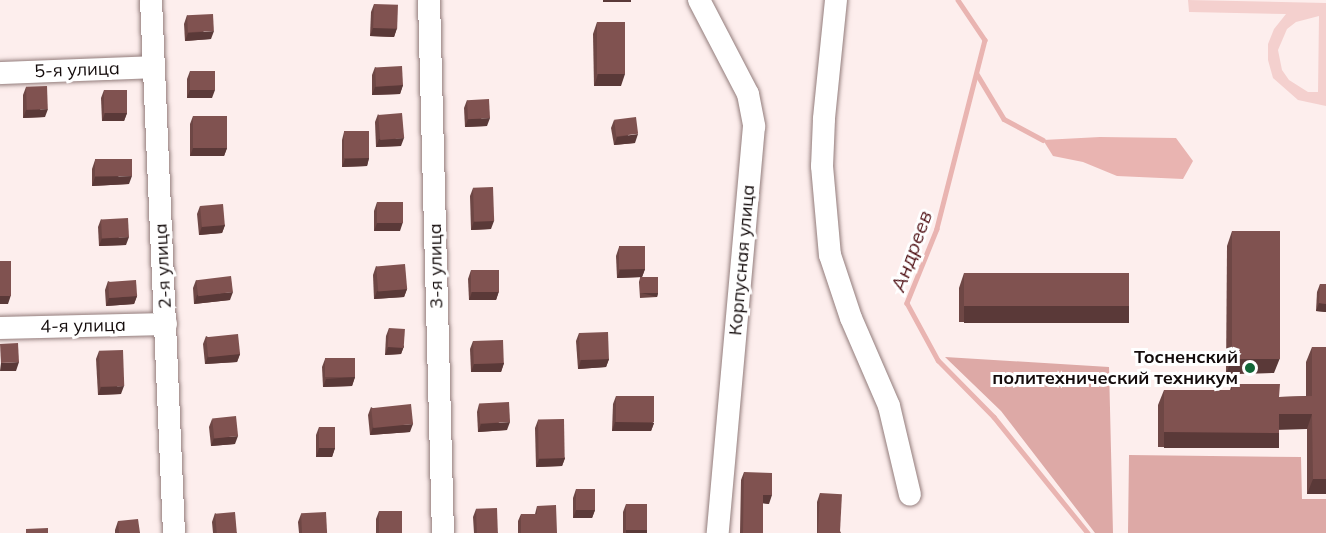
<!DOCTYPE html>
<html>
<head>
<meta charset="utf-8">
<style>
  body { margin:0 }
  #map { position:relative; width:1326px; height:533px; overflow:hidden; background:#fdeeed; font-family:Mulish,sans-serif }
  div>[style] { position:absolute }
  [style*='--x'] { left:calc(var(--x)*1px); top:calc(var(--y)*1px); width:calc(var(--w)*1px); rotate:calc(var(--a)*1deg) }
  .green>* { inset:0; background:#f4d0ce }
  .forest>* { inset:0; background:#dda9a6 }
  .water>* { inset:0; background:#e9b4b1 }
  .stream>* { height:4.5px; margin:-2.25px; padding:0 2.25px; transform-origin:2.25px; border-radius:2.25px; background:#e9b4b1 }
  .roads { filter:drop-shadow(0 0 2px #927c7b) drop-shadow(0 0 2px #927c7b) }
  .minor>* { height:22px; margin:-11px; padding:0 11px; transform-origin:11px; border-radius:11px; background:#fff }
  .wall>* { inset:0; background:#6e4745 }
  .shaded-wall>* { inset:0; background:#5a3938; transform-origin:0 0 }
  .building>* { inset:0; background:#805250; transform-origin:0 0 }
  .dots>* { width:16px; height:16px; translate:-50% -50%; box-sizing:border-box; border:3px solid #fff; border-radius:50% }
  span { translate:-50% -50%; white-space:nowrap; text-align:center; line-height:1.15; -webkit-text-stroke:6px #fff; paint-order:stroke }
  .street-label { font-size:18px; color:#140c0c }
  .poi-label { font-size:18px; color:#140c0c; font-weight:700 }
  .right { translate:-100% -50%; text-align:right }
  .water-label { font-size:20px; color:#501115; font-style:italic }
</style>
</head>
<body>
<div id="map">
  <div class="green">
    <i style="clip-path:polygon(evenodd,1188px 0,1326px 3px,1326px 106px,1298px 100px,1273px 78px,1268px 60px,1268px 44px,1274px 29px,1286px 14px,1189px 12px,1188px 0,1319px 16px,1318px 92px,1308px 92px,1289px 80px,1282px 70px,1278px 50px,1287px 29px,1296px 22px,1319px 16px)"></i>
  </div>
  <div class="forest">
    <i style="clip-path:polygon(945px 357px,1109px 367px,1113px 533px,1095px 533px,1001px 411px)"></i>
    <i style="clip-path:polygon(1129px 455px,1301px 457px,1302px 499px,1326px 499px,1326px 533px,1128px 533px)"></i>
  </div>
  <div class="water">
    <i style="clip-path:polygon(1100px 137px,1176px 138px,1193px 161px,1183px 179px,1117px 176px,1083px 162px,1053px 156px,1043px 140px)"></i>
  </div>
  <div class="stream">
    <i style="--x:958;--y:0;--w:48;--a:56"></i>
    <i style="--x:985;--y:40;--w:195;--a:104.3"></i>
    <i style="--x:937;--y:229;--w:80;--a:112.1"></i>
    <i style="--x:907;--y:303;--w:65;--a:61.5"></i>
    <i style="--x:938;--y:360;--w:80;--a:45.5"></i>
    <i style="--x:994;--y:417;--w:149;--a:51"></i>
    <i style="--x:977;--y:74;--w:52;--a:59"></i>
    <i style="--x:1004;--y:119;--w:44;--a:28.3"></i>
  </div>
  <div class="roads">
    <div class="minor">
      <i style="--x:151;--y:0;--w:533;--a:87.53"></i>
      <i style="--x:429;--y:0;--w:533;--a:88.5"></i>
      <i style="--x:699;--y:0;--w:106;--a:62.5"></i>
      <i style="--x:748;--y:94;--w:33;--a:79"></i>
      <i style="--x:754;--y:126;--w:409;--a:95.1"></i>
      <i style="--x:836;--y:0;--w:120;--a:95.8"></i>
      <i style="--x:824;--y:119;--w:47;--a:92.4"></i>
      <i style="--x:822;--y:166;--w:89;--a:84.9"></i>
      <i style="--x:830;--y:255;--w:66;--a:71.6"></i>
      <i style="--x:851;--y:318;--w:96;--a:66.6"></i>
      <i style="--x:889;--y:406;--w:91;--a:76.7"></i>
      <i style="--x:0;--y:73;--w:153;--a:-2.2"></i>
      <i style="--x:0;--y:328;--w:166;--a:-1.4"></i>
    </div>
  </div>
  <div class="wall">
    <i style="clip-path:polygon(374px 4px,397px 28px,394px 37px,370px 36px,371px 12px)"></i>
    <i style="clip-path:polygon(187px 15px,211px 39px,185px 41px,184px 24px)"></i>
    <i style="clip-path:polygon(597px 22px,621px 86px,594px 86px,593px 34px)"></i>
    <i style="clip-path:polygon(375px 67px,403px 85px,400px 94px,372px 95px,372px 75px)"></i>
    <i style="clip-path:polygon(190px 71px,212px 98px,187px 98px,187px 79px)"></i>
    <i style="clip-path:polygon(26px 87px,45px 117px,23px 118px,23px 95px)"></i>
    <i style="clip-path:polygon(104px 90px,127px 113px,124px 121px,102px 121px,101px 98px)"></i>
    <i style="clip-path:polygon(467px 100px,487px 126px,465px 127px,464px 108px)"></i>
    <i style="clip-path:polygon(378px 114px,401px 146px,376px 147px,375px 122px)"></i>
    <i style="clip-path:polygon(193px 116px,227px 148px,224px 156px,190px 156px,190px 124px)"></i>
    <i style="clip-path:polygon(614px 120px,635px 143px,614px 145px,611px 128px)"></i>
    <i style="clip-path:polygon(344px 132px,369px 158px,367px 166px,342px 167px,342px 140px)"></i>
    <i style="clip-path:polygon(95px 160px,129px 184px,92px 186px,92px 169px)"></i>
    <i style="clip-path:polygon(473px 188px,491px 229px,471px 230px,470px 196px)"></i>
    <i style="clip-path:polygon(377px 202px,400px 231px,374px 231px,374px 211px)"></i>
    <i style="clip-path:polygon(200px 206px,225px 225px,222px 233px,199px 235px,197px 214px)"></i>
    <i style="clip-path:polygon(101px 219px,126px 245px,99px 246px,98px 227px)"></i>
    <i style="clip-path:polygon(1232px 231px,1274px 373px,1226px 374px,1227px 246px)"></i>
    <i style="clip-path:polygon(619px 247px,645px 269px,642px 277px,617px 278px,616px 256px)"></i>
    <i style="clip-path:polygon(376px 266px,407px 289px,404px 297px,374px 299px,373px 275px)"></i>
    <i style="clip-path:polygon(471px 270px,499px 291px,496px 300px,469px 300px,468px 279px)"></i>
    <i style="clip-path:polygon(964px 273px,1129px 307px,1124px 322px,959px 322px,959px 288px)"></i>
    <i style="clip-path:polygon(640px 278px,658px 293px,657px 297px,640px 298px,639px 282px)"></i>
    <i style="clip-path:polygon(196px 280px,230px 300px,194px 304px,193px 288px)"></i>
    <i style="clip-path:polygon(108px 281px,137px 296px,134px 304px,106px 306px,105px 290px)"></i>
    <i style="clip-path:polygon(1320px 284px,1326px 284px,1326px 312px,1316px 311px,1317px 292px)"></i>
    <i style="clip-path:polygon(389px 328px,404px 346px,401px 354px,385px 355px,386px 336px)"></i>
    <i style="clip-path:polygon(579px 333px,609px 359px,606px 367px,578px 369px,576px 341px)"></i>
    <i style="clip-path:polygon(206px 336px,240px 354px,237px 362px,205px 364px,203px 344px)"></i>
    <i style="clip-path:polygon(473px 341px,504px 363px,501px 372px,471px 372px,470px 349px)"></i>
    <i style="clip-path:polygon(1312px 347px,1326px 494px,1307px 494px,1307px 429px,1279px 429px,1279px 433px,1274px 448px,1158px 447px,1158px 405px,1164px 390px,1230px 390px,1232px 384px,1279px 397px,1306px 396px,1306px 362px)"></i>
    <i style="clip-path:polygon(99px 351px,121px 394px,98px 395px,96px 359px)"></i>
    <i style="clip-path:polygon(325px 359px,355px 377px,352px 386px,323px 387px,322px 367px)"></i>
    <i style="clip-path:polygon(616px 396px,654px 423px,651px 431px,612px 431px,613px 404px)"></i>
    <i style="clip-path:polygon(479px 404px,507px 430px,478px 432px,477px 412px)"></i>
    <i style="clip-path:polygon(371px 407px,410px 432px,370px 435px,368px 415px)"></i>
    <i style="clip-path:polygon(212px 419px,235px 444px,211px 446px,209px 427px)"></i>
    <i style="clip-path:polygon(538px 420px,565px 458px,562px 466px,536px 467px,535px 428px)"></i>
    <i style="clip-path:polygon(319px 427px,335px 448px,332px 457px,316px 457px,316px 435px)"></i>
    <i style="clip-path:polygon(744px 472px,769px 504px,763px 503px,763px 533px,740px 533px,741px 480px)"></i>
    <i style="clip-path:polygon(576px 489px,595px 510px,592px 518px,573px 518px,573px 498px)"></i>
    <i style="clip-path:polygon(820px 493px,841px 533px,817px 533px,817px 502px)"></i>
    <i style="clip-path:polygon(626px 504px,646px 533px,623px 533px,623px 512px)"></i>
    <i style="clip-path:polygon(537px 506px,557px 533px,518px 533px,518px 521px,521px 514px,535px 514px)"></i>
    <i style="clip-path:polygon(476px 509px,498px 533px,474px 533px,473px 517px)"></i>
    <i style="clip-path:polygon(379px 511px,402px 533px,376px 533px,376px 519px)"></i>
    <i style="clip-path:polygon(215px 513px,237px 533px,213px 533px,212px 522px)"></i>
    <i style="clip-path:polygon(301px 514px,327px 533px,299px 533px,298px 522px)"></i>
    <i style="clip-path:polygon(118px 521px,140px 533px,115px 533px,115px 530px)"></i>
  </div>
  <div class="shaded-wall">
    <i style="left:603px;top:0;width:28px;height:2px"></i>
    <i style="clip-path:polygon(373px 28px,397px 28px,394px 37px,370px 36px)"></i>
    <i style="clip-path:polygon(214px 31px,211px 39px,185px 41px,188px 33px)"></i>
    <i style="clip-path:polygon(598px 74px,625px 74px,621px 86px,594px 86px)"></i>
    <i style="clip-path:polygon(403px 85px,400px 94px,372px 95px,375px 87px)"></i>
    <i style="clip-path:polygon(190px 90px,215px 90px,212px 98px,187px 98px)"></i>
    <i style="clip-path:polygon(48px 109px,45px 117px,23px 118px,26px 110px)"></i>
    <i style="clip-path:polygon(105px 113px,127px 113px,124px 121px,102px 121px)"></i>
    <i style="clip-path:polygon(490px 118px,487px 126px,465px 127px,468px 119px)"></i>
    <i style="clip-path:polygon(638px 134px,635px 143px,614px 145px,617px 137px)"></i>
    <i style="clip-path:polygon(404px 138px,401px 146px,376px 147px,379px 139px)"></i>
    <i style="clip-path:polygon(193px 148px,227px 148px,224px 156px,190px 156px)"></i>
    <i style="clip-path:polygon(369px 158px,367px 166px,342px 167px,345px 159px)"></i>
    <i style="clip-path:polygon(132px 176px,129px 184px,92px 186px,95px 177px)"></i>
    <i style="clip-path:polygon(474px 221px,494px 221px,491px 229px,471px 230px)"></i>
    <i style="clip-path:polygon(403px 222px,400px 231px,374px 231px,377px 223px)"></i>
    <i style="clip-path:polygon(225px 225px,222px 233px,199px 235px,202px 226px)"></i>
    <i style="clip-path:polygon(129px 237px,126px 245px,99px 246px,102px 238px)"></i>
    <i style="clip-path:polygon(645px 269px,642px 277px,617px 278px,620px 270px)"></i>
    <i style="clip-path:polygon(407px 289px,404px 297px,374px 299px,377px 291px)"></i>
    <i style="clip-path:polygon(499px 291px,496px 300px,469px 300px,472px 292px)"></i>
    <i style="clip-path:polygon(233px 292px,230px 300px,194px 304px,197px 295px)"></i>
    <i style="left:658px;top:293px;width:4px;height:17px;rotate:104deg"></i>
    <i style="clip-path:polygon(11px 295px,8px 304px,0 304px,0 296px)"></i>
    <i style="clip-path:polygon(137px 296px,134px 304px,106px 306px,109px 298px)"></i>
    <i style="clip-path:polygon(1319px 303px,1326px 304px,1326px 312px,1316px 311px)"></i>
    <i style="left:964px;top:306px;width:165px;height:17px"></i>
    <i style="clip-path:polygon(404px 346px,401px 354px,385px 355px,388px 347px)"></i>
    <i style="clip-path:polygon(240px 354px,237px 362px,205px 364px,208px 356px)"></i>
    <i style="clip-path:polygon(1280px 358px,1274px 373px,1226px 374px,1232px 359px)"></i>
    <i style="clip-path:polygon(609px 359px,606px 367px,578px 369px,581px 360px)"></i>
    <i style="clip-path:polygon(19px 362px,16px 371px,0 371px,1px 363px)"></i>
    <i style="clip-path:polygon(504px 363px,501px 372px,471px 372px,474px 364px)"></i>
    <i style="clip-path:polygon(355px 377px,352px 386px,323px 387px,326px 379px)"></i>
    <i style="clip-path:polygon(124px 386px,121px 394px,98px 395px,101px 387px)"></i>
    <i style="clip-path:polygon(1279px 414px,1312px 414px,1307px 429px,1274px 430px)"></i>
    <i style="clip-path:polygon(510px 422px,507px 430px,478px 432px,481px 424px)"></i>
    <i style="clip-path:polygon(615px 422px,654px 423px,651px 431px,612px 431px)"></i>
    <i style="clip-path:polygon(413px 424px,410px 432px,370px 435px,373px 427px)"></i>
    <i style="left:1164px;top:432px;width:115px;height:16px"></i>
    <i style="clip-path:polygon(238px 436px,235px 444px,211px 446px,214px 438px)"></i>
    <i style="clip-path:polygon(319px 448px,335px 448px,332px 457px,316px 457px)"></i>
    <i style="clip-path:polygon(565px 458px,562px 466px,536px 467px,539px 459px)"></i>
    <i style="clip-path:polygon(1313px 479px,1326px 479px,1326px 494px,1307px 494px)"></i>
    <i style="clip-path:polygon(763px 495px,772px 495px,769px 504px,760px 503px)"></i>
    <i style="clip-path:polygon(576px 510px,595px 510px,592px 518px,573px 518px)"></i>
    <i style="left:626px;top:530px;width:21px;height:3px"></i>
  </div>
  <div class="building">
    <i style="left:374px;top:4px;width:24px;height:24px;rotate:2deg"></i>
    <i style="left:213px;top:14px;width:17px;height:26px;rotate:87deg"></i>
    <i style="left:597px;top:22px;width:28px;height:52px"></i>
    <i style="left:402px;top:66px;width:19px;height:27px;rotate:87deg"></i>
    <i style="left:190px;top:71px;width:25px;height:19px"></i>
    <i style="left:47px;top:86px;width:23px;height:21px;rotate:88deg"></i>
    <i style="left:104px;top:90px;width:23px;height:23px"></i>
    <i style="left:489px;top:99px;width:19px;height:22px;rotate:87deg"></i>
    <i style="left:402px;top:113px;width:25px;height:24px;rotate:85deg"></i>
    <i style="left:193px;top:116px;width:34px;height:32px"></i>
    <i style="left:636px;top:117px;width:17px;height:22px;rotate:83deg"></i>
    <i style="left:369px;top:131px;width:27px;height:25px;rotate:90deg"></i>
    <i style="left:132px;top:159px;width:17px;height:37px;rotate:90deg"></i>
    <i style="left:493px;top:187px;width:34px;height:20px;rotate:88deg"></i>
    <i style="left:377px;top:202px;width:26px;height:21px"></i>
    <i style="left:223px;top:204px;width:21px;height:23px;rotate:85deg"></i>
    <i style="left:128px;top:218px;width:19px;height:27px;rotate:87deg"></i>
    <i style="left:1232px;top:231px;width:48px;height:128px"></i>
    <i style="left:645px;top:246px;width:23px;height:26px;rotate:90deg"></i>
    <i style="left:0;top:261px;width:11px;height:35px"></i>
    <i style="left:405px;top:264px;width:25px;height:29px;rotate:85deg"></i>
    <i style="left:471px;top:270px;width:28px;height:22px"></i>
    <i style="left:964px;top:273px;width:165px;height:33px"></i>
    <i style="left:231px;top:276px;width:16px;height:35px;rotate:83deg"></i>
    <i style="left:658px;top:277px;width:16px;height:18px;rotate:90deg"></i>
    <i style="left:136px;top:280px;width:16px;height:28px;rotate:86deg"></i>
    <i style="clip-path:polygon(1320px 284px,1326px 284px,1326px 304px,1319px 303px)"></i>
    <i style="left:389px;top:328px;width:16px;height:19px;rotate:4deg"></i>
    <i style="left:608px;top:332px;width:27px;height:29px;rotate:88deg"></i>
    <i style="left:238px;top:334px;width:20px;height:32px;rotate:84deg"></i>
    <i style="left:503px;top:340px;width:23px;height:30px;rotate:88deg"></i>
    <i style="left:18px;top:343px;width:19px;height:18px;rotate:87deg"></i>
    <i style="clip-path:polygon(1312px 347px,1326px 347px,1326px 479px,1313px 479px,1312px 414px,1279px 414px,1279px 433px,1164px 432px,1164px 390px,1232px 390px,1232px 384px,1280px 384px,1279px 397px,1312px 396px)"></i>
    <i style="left:123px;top:350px;width:36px;height:24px;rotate:88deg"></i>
    <i style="left:355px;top:358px;width:19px;height:30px;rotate:90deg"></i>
    <i style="left:616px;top:396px;width:38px;height:26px"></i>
    <i style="left:509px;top:402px;width:20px;height:30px;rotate:87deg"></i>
    <i style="left:411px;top:404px;width:20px;height:40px;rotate:84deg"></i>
    <i style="left:236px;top:416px;width:20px;height:24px;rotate:84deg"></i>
    <i style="left:564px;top:419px;width:39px;height:26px;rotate:89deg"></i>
    <i style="left:319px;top:427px;width:16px;height:21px"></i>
    <i style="clip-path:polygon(744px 472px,772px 473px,772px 495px,763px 495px,763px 533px,743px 533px)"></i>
    <i style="left:576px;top:489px;width:19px;height:21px"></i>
    <i style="left:820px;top:493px;width:22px;height:40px;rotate:3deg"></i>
    <i style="left:626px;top:504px;width:21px;height:26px"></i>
    <i style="clip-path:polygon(556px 505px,557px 533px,521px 533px,521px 514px,537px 514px,537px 506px)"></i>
    <i style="left:497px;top:508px;width:25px;height:21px;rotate:88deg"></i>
    <i style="left:379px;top:511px;width:23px;height:22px"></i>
    <i style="left:235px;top:512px;width:21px;height:20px;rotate:85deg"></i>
    <i style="left:326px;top:512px;width:21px;height:25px;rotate:87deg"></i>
    <i style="clip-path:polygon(138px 519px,140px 533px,119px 533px,118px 521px)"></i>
    <i style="clip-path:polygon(48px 528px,48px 533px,26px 533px,26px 529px)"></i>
  </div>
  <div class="dots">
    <i style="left:1250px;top:368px;background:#126637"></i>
  </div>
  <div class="street-label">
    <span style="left:77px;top:70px;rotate:-2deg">5-я улица</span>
    <span style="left:742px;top:260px;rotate:-85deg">Корпусная улица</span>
    <span style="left:163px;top:266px;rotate:-93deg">2-я улица</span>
    <span style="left:436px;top:266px;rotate:-91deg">3-я улица</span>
    <span style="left:83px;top:326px;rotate:-1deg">4-я улица</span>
  </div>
  <div class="poi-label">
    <span class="right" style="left:1238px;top:368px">Тосненский<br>политехнический техникум</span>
  </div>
  <div class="water-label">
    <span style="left:911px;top:251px;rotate:-70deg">Андреев</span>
  </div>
</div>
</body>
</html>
